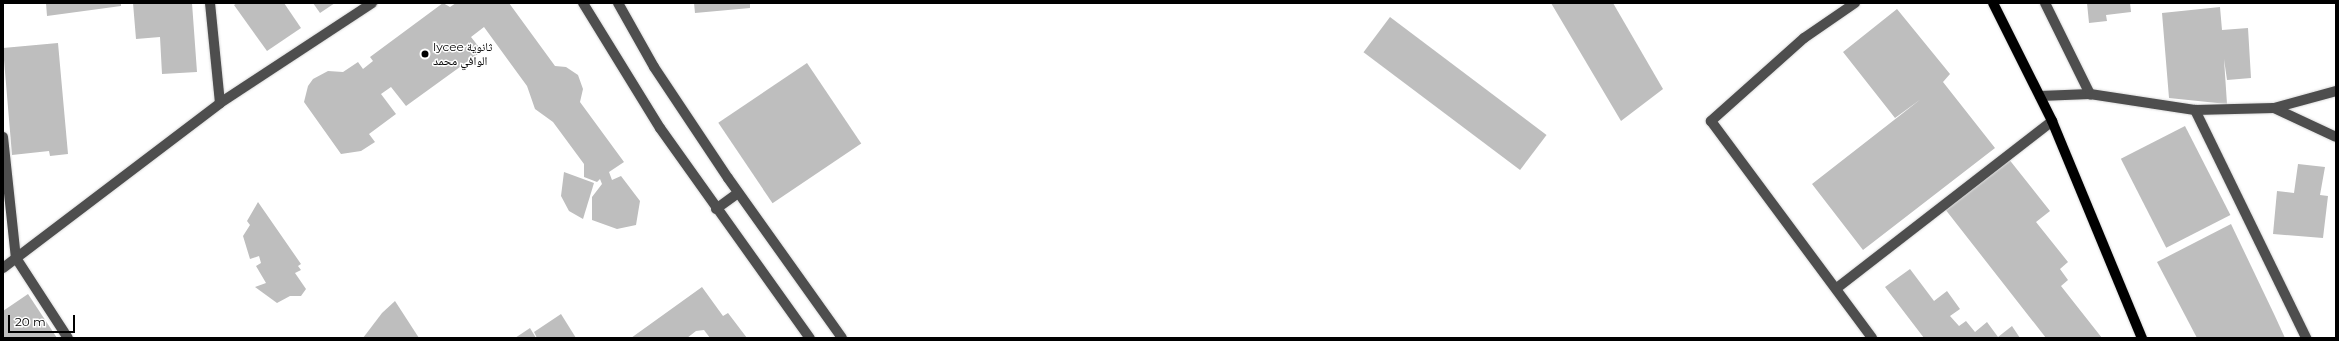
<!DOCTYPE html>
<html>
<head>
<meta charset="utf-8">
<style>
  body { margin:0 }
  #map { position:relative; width:2339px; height:341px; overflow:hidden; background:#fff; font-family:Montserrat,"Noto Naskh Arabic",sans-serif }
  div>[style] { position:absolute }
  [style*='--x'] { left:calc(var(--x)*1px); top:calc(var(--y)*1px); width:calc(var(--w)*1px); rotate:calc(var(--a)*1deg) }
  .building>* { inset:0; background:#bebebe; transform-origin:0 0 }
  .roads { filter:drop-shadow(0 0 1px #dbdbdb) drop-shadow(0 0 1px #dbdbdb) }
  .minor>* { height:10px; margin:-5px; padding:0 5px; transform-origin:5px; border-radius:5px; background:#4e4e4e }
  .major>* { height:10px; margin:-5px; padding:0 5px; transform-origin:5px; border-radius:5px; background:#000 }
  .dots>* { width:11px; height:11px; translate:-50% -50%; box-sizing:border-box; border:2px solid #fff; border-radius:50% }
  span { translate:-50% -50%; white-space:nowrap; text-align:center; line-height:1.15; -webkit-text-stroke:3px #fff; paint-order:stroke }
  .poi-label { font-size:12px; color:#000 }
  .left { translate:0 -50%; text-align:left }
  .frame { position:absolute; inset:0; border:4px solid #000; pointer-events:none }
  .scale { position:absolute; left:8px; top:315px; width:67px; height:18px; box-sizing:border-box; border:2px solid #000; border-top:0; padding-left:5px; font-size:12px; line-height:14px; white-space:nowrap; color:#000; -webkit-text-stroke:3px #fff; paint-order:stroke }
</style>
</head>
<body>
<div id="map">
  <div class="building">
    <i style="clip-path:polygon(46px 3px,121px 3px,121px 6px,47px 16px)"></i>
    <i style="clip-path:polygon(133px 3px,192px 3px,197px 72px,162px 74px,160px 37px,136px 39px)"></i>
    <i style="clip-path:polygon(237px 3px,284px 3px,301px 28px,267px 51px,234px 5px)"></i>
    <i style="clip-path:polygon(313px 3px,335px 3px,320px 13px)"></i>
    <i style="clip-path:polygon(443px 3px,450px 7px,456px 3px,509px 3px,555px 66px,566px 67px,578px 75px,583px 89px,580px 102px,624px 162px,609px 172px,612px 180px,621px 176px,640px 201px,636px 225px,617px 229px,592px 220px,592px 197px,602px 184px,600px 179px,597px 182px,584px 177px,584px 164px,553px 122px,535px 109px,527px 86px,484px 27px,471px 37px,482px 51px,406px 106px,391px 87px,381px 94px,396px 114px,369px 134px,375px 142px,361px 151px,341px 154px,304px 102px,308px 86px,313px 79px,328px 71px,343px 72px,358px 62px,363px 69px,373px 61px,370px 57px)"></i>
    <i style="clip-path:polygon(694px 3px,750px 3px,750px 8px,695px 13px)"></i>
    <i style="clip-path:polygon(1551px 3px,1613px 3px,1663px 89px,1621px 121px)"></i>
    <i style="clip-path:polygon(2087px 3px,2130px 3px,2131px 12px,2106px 15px,2107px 21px,2089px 23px)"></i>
    <i style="clip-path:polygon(2220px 7px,2222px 30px,2248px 28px,2251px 78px,2227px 80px,2224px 59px,2227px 104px,2169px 98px,2162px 13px)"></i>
    <i style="clip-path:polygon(1897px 9px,1950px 74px,1943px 82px,1995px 148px,1863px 250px,1812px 184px,1921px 99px,1895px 118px,1843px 52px)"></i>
    <i style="left:1390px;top:17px;width:196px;height:44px;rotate:37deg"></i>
    <i style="clip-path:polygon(58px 43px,68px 154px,50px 156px,49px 151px,12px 155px,3px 48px)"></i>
    <i style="left:807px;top:63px;width:97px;height:107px;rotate:56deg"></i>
    <i style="left:2185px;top:126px;width:100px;height:72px;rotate:63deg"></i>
    <i style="clip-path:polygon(2008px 158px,2050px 211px,2036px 222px,2068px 262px,2060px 269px,2068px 280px,2061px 286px,2102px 338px,2046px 338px,1945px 209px)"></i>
    <i style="clip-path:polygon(2298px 164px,2325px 167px,2320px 195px,2328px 196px,2323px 238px,2273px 234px,2277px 191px,2294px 193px)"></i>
    <i style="clip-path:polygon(564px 172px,594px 183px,583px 219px,569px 211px,561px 196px)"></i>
    <i style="clip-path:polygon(258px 202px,301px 264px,298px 266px,301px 270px,295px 273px,306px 289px,301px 296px,290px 296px,277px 303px,255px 287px,266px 283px,256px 266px,261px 263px,259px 256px,250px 259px,243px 236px,250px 225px,247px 221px)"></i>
    <i style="clip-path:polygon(2231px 224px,2274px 314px,2285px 338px,2197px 338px,2157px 262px)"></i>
    <i style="clip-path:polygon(1910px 269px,1934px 301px,1947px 291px,1960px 309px,1950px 316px,1959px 326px,1966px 321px,1975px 332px,1987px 322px,1998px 337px,2012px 326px,2020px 338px,1924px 338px,1885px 287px)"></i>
    <i style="clip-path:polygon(702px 287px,723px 316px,728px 313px,747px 338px,710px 338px,704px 330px,696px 331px,687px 338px,631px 338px)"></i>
    <i style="clip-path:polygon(28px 294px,57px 338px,3px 338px,3px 311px)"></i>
    <i style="clip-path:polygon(395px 301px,419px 338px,363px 338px,382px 313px)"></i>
    <i style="clip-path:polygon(561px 314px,576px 338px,537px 338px,534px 332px)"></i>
    <i style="clip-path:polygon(530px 328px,536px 338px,515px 338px)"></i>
  </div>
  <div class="roads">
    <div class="minor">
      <i style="--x:210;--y:3;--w:100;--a:84.3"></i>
      <i style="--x:583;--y:3;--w:147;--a:58.4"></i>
      <i style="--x:660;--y:128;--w:258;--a:54.5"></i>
      <i style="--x:618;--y:3;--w:73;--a:60.6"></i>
      <i style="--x:654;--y:67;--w:133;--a:56.3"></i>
      <i style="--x:728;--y:178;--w:196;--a:54.5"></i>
      <i style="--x:1855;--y:3;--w:62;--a:145.5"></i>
      <i style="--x:1804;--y:38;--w:125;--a:138.3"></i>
      <i style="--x:1711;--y:121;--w:270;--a:53.4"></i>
      <i style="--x:2045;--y:3;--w:102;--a:63.7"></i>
      <i style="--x:2040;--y:96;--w:50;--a:-2.3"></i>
      <i style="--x:2090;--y:94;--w:106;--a:8.7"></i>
      <i style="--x:2195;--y:110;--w:79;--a:-1.5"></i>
      <i style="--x:2274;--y:108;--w:68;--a:25.1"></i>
      <i style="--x:2274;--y:108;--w:64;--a:-15.3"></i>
      <i style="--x:2195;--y:110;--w:254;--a:64"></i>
      <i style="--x:3;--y:137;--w:122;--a:83.9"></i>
      <i style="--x:16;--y:258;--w:95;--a:57"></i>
      <i style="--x:716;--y:209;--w:27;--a:-36"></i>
      <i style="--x:3;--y:268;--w:273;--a:-37.2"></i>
      <i style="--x:220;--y:103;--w:182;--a:-33.3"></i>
      <i style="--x:1837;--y:288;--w:272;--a:-37.8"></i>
    </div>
    <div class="major">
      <i style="--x:1993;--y:3;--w:132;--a:63.4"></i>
      <i style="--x:2052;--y:121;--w:235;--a:67.5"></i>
    </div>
  </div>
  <div class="dots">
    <i style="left:425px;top:54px;background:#000"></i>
  </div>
  <div class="poi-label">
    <span class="left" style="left:433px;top:54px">lycee ثانوية<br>الوافي محمد</span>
  </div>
  <div class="frame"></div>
  <div class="scale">20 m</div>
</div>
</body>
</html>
